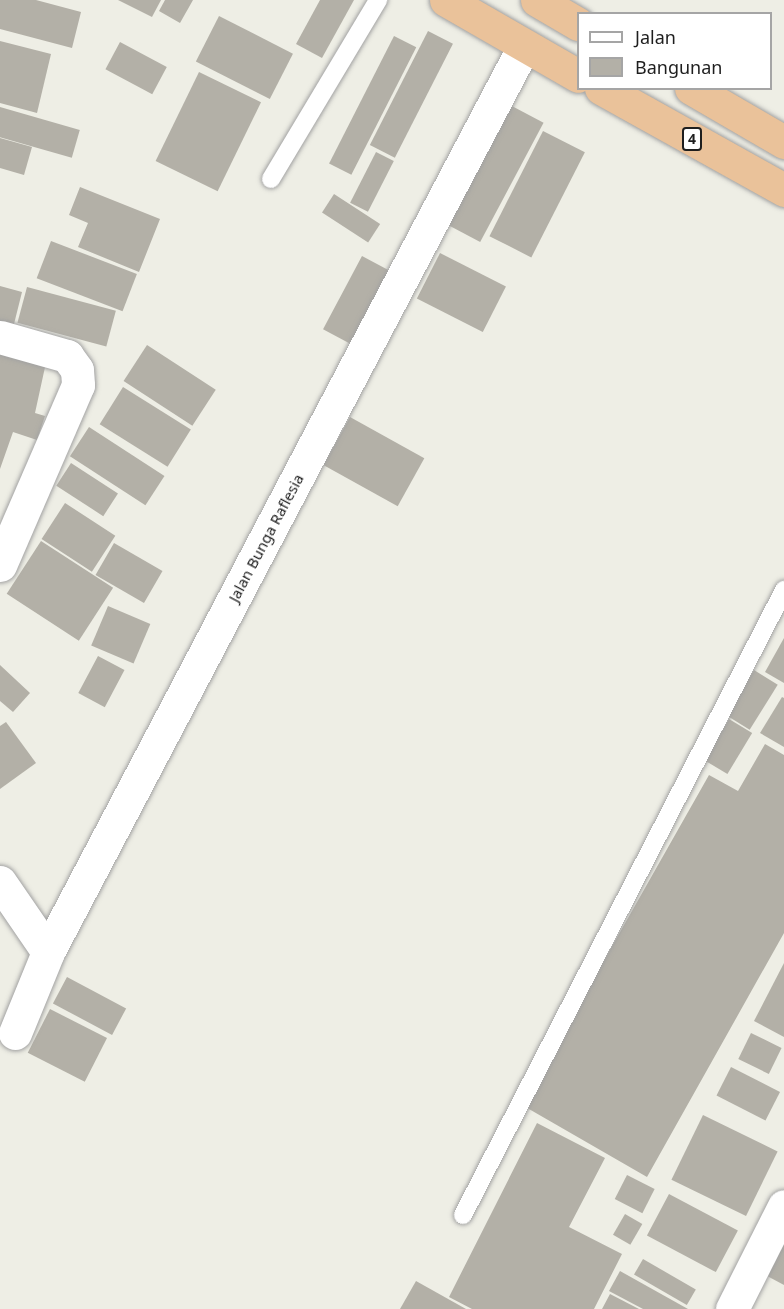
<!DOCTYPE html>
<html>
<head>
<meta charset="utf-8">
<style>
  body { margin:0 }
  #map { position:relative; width:784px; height:1309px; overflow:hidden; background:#eeeee5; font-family:"Noto Sans",sans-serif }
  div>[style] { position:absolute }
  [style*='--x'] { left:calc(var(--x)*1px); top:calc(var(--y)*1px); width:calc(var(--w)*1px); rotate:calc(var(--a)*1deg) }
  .building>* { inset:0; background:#b3b0a7; transform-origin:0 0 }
  .roads { filter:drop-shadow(0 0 2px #a2a2a2) drop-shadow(0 0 2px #a2a2a2) }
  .service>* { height:18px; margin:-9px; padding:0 9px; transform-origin:9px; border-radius:9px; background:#fff }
  .minor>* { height:33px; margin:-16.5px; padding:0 16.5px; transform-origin:16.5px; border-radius:16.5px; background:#fff }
  .trunk>* { height:33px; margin:-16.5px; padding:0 16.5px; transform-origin:16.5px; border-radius:16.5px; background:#eac29a }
  span { translate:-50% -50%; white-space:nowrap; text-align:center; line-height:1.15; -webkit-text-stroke:6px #fff; paint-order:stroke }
  .shield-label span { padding:2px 4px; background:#fff; border:2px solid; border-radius:4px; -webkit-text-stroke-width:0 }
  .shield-label { font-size:14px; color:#1e1e1e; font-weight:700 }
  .street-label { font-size:15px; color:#1e1e1e }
  .legend { position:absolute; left:577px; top:12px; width:195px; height:78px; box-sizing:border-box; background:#fff; border:2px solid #a5a5a5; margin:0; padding:8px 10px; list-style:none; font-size:18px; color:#1e1e1e }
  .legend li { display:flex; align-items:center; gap:12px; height:30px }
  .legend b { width:30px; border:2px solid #a5a5a5 }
</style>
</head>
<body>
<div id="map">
  <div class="building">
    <i style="clip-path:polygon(0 0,36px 0,81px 12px,72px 48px,0 29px)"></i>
    <i style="clip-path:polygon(118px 0,161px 0,152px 17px)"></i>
    <i style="clip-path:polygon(165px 0,193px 0,180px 23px,159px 11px)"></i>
    <i style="clip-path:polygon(320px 0,354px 0,322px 58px,296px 44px)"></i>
    <i style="left:219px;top:16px;width:83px;height:51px;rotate:27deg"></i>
    <i style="left:428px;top:31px;width:28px;height:128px;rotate:27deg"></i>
    <i style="left:394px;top:36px;width:25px;height:143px;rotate:27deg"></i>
    <i style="clip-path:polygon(0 41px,51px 54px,37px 113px,0 103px)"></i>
    <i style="left:120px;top:42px;width:53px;height:31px;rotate:28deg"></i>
    <i style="left:199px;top:72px;width:69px;height:99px;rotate:26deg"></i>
    <i style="left:510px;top:105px;width:38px;height:135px;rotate:28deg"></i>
    <i style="left:0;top:107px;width:83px;height:29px;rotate:16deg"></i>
    <i style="left:543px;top:131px;width:47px;height:118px;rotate:27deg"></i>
    <i style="clip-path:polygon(0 138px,32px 147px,24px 175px,0 168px)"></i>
    <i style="left:376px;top:152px;width:20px;height:57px;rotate:27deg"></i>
    <i style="clip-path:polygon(80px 187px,160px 219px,139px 272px,78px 247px,88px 223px,69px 215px)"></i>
    <i style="left:334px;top:194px;width:55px;height:22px;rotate:33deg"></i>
    <i style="left:51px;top:241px;width:92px;height:40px;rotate:21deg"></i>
    <i style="left:440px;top:253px;width:74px;height:51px;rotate:27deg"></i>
    <i style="left:362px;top:256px;width:34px;height:83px;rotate:28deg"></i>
    <i style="clip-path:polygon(0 286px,22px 292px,13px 328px,0 325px)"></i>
    <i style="left:27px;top:287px;width:92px;height:37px;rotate:15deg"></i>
    <i style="clip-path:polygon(0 342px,47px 358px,35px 413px,45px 416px,37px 440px,13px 432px,0 469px)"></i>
    <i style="left:147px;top:345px;width:82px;height:43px;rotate:33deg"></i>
    <i style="left:123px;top:387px;width:80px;height:44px;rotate:32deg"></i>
    <i style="left:350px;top:417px;width:85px;height:55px;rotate:29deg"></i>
    <i style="left:89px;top:427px;width:90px;height:35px;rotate:33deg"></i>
    <i style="left:71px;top:463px;width:56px;height:27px;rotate:33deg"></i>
    <i style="left:65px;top:503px;width:60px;height:43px;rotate:33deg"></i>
    <i style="left:41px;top:541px;width:86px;height:63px;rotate:33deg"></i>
    <i style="left:114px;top:543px;width:56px;height:37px;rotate:30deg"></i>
    <i style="left:108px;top:606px;width:46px;height:43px;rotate:23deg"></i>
    <i style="clip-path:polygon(784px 638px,784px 683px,765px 672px)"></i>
    <i style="left:98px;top:656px;width:30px;height:42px;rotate:28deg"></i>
    <i style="clip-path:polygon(0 665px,30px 693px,13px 712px,0 701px)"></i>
    <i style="left:754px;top:670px;width:28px;height:53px;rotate:32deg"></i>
    <i style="clip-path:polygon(782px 697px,784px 698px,784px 747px,760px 733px)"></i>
    <i style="left:729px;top:719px;width:27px;height:48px;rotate:31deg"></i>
    <i style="clip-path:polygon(6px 722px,36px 763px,0 789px,0 726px)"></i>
    <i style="clip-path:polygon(765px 744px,784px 755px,784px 933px,647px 1177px,522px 1105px,709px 775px,738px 791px)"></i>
    <i style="clip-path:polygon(784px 963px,784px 1037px,754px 1021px)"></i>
    <i style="left:67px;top:977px;width:67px;height:30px;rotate:28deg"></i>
    <i style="left:50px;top:1009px;width:64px;height:49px;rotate:27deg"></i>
    <i style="left:751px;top:1033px;width:34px;height:29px;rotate:26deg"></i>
    <i style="left:731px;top:1067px;width:55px;height:32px;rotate:27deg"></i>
    <i style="left:703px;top:1115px;width:83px;height:72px;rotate:26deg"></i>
    <i style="clip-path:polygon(537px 1123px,605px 1158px,569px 1227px,622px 1254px,594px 1309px,472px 1309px,449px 1297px)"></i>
    <i style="left:627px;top:1175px;width:31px;height:27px;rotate:27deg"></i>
    <i style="left:669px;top:1194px;width:78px;height:47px;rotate:28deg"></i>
    <i style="left:625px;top:1214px;width:20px;height:24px;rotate:30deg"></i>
    <i style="clip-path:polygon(784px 1237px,784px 1285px,758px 1271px)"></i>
    <i style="left:643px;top:1259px;width:61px;height:18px;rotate:30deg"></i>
    <i style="clip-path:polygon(620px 1271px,688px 1309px,643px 1309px,609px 1291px)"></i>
    <i style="clip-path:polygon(416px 1281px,466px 1309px,400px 1309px)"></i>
    <i style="clip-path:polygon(610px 1294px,639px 1309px,602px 1309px)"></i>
  </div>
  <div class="roads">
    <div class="service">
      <i style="--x:271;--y:179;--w:209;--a:-59.1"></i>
      <i style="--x:463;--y:1215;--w:703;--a:-62.81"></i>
    </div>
    <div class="minor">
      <i style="--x:0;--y:337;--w:70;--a:15.8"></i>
      <i style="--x:67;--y:356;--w:17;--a:54"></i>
      <i style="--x:77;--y:370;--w:15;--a:86"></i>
      <i style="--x:78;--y:385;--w:196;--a:113.4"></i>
      <i style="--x:0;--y:882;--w:85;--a:55.6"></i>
      <i style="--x:15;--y:1033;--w:87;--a:-67.8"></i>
      <i style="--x:48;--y:952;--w:1023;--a:-62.28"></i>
      <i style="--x:732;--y:1309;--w:115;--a:-63.2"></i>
    </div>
    <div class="trunk">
      <i style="--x:446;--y:0;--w:152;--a:29.9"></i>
      <i style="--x:537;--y:0;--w:48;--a:30.3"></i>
      <i style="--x:601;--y:88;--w:210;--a:29.1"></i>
      <i style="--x:691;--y:88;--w:108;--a:30.1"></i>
    </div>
  </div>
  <div class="shield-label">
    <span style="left:692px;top:139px">4</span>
  </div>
  <div class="street-label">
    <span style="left:266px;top:538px;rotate:-62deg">Jalan Bunga Raflesia</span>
  </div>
  <ul class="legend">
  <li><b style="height:8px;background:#fff"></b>Jalan</li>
  <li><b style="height:16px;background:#b3b0a7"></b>Bangunan</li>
  </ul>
</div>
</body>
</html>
